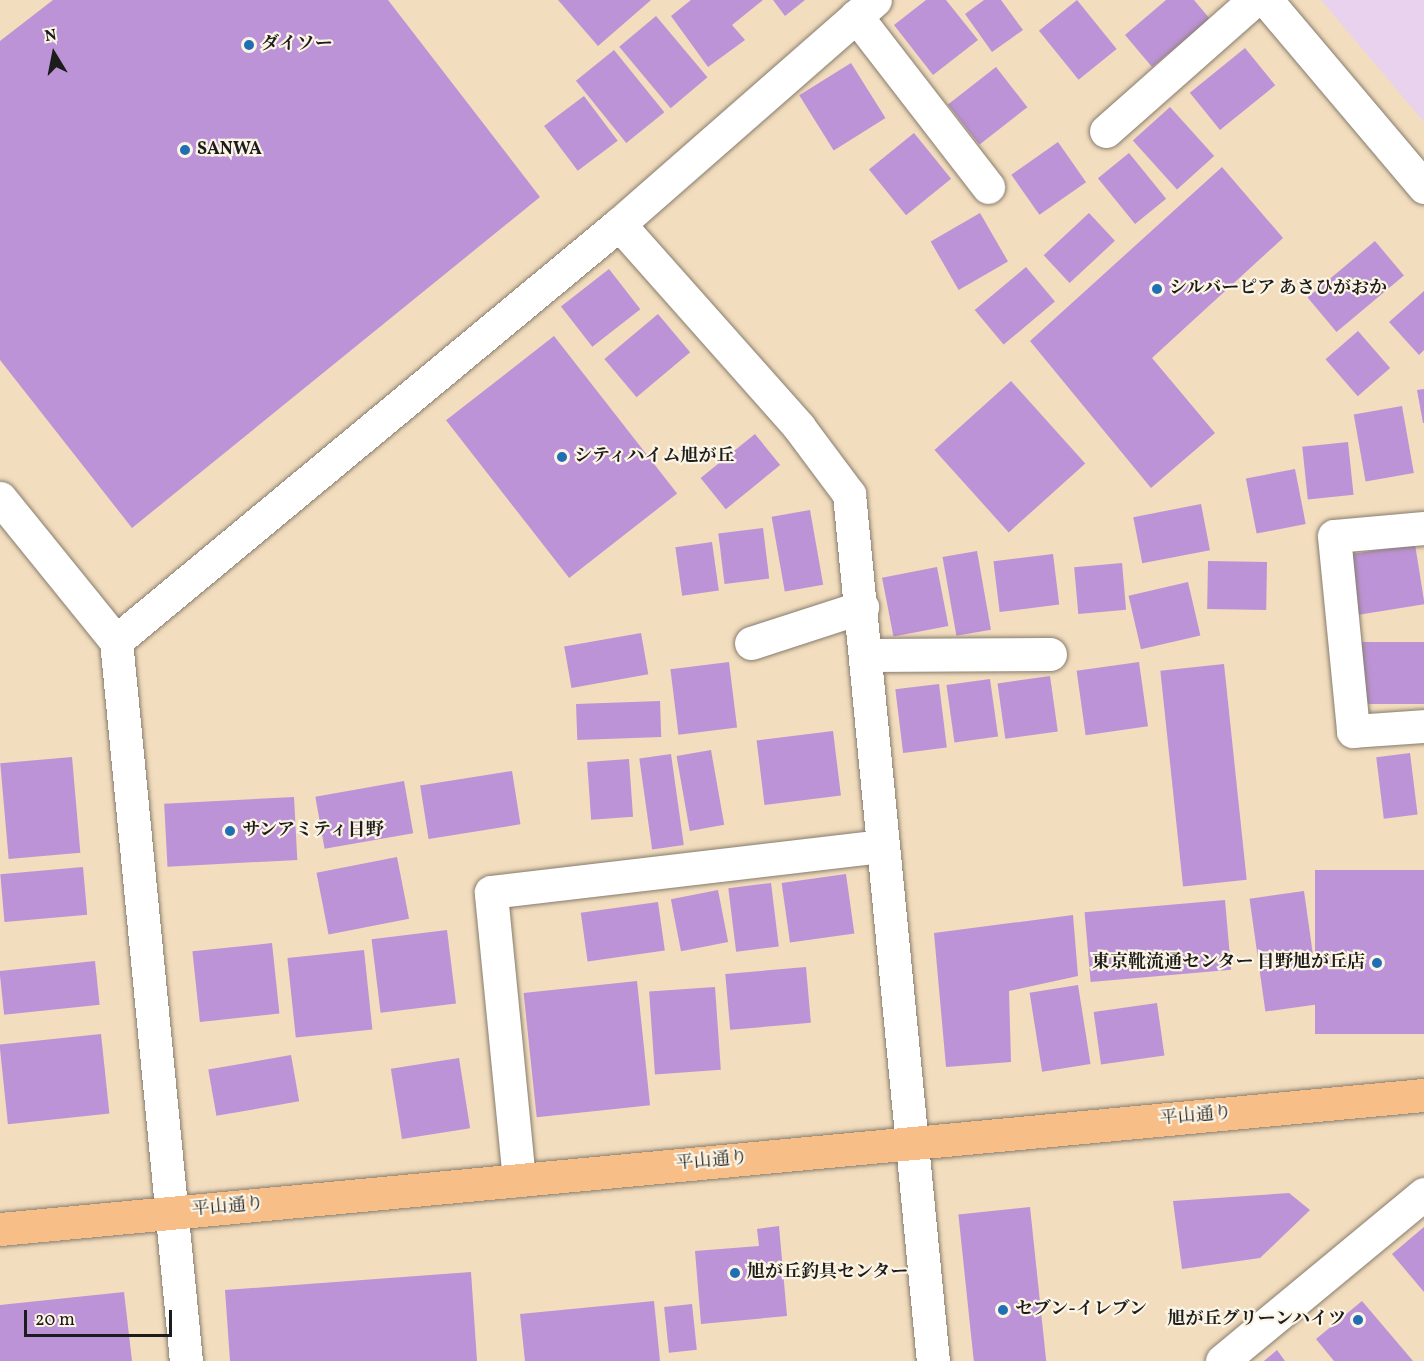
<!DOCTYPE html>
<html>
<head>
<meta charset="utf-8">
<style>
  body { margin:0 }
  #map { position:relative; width:1424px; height:1361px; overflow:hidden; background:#f2ddbe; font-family:Vollkorn,"Noto Serif JP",serif }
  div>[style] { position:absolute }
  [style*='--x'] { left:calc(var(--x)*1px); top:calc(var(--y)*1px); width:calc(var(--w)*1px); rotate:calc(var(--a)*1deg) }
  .built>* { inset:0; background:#e9d2ed }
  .building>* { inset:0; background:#bc93d6; transform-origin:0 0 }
  .roads { filter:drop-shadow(0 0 2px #877c6d) drop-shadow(0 0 2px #877c6d) }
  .minor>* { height:33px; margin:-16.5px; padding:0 16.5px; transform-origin:16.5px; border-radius:16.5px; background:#fff }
  .major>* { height:33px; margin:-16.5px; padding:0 16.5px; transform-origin:16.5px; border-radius:16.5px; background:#f7be88 }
  .dots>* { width:16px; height:16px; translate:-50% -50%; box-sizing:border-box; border:3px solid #fcf5e5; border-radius:50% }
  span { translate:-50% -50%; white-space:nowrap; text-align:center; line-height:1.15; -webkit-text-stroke:4.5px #fcf5e5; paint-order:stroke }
  .poi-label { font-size:18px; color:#1c1c1c; font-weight:700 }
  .left { translate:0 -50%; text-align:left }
  .right { translate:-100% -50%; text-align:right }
  .street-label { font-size:18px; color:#1c1c1c }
  .north { position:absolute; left:24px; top:24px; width:60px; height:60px; -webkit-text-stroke:4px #fcf5e5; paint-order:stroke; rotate:350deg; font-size:16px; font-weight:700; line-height:24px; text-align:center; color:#1c1c1c }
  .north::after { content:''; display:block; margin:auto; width:21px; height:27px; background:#1c1c1c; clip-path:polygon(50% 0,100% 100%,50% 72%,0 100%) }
  .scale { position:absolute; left:24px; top:1310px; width:148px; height:27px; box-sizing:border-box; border:3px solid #1c1c1c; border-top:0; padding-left:8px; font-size:18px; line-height:21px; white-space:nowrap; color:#1c1c1c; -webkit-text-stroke:4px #fcf5e5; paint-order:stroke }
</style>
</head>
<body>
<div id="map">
  <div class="built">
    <i style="clip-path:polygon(1321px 0,1424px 0,1424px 122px)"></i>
  </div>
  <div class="building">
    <i style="clip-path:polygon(53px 0,388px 0,540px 197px,132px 528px,0 360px,0 41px)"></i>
    <i style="clip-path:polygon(558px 0,651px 0,598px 46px)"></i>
    <i style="clip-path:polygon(691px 0,763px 0,732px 25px,745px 40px,708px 67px,671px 16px)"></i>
    <i style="clip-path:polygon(773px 0,805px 0,785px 16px)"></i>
    <i style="clip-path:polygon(926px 0,946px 0,978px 40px,933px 75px,894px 25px)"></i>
    <i style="clip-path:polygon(984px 0,1001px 0,1023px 30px,992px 52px,965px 14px)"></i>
    <i style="left:1077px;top:0;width:63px;height:49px;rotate:51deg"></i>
    <i style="clip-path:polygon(1166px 0,1194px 0,1210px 19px,1152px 67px,1125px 35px)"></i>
    <i style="left:656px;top:16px;width:80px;height:48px;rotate:50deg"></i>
    <i style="left:1245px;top:48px;width:48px;height:71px;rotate:51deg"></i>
    <i style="left:614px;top:50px;width:80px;height:49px;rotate:51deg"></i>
    <i style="left:851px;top:63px;width:65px;height:61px;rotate:58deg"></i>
    <i style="left:996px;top:67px;width:51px;height:61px;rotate:52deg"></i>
    <i style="left:584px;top:96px;width:56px;height:50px;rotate:53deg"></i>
    <i style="left:1170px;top:107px;width:66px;height:50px;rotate:48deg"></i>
    <i style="left:914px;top:133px;width:59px;height:58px;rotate:51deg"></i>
    <i style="left:1058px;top:142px;width:49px;height:57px;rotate:55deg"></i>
    <i style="left:1129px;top:153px;width:59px;height:40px;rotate:51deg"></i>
    <i style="clip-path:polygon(1222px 167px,1283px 238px,1152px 358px,1215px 433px,1151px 488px,1030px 341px)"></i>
    <i style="left:980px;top:213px;width:56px;height:57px;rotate:60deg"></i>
    <i style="left:1089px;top:213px;width:38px;height:62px;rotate:47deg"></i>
    <i style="left:1375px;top:241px;width:45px;height:88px;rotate:50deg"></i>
    <i style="left:1026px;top:267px;width:45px;height:67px;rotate:50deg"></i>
    <i style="left:609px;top:269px;width:51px;height:61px;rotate:52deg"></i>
    <i style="clip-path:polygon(1424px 291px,1424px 350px,1419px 355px,1389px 322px)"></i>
    <i style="left:658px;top:314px;width:50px;height:70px;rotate:50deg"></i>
    <i style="left:1358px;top:331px;width:49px;height:43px;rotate:49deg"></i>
    <i style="left:554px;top:336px;width:200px;height:137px;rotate:52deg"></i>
    <i style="left:1011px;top:381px;width:111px;height:103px;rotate:48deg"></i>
    <i style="clip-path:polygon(1424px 389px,1424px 423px,1423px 423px,1417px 390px)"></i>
    <i style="left:1402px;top:406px;width:68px;height:49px;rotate:80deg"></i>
    <i style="left:755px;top:434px;width:40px;height:70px;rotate:51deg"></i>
    <i style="left:1348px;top:442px;width:53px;height:46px;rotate:84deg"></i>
    <i style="left:1295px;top:469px;width:56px;height:50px;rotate:79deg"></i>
    <i style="left:1201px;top:504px;width:47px;height:69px;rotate:79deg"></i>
    <i style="left:810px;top:510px;width:76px;height:39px;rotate:80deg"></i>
    <i style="left:763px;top:528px;width:51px;height:45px;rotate:83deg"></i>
    <i style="left:712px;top:542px;width:49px;height:37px;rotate:82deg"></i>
    <i style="left:1415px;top:544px;width:61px;height:68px;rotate:81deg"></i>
    <i style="left:977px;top:551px;width:80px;height:35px;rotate:80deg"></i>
    <i style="left:1053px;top:554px;width:51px;height:60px;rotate:83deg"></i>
    <i style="left:1267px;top:562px;width:48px;height:59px;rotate:91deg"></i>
    <i style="left:1122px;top:563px;width:47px;height:48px;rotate:85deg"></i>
    <i style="left:937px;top:567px;width:60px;height:56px;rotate:79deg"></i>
    <i style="left:1188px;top:582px;width:55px;height:61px;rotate:77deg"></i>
    <i style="left:641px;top:633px;width:42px;height:78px;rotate:80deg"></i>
    <i style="left:1424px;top:642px;width:62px;height:64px;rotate:90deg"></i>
    <i style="left:729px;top:662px;width:66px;height:59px;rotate:83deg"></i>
    <i style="left:1139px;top:662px;width:65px;height:63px;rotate:82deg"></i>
    <i style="left:1224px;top:664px;width:217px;height:64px;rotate:84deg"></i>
    <i style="left:1050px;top:676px;width:56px;height:53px;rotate:82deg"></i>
    <i style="left:990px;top:679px;width:58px;height:44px;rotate:82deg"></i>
    <i style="left:939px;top:684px;width:64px;height:44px;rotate:83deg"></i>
    <i style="left:660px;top:701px;width:36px;height:84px;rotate:88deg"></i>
    <i style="left:833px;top:731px;width:65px;height:77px;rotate:83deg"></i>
    <i style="left:711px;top:750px;width:76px;height:35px;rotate:80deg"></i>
    <i style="left:1410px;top:753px;width:62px;height:34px;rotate:83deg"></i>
    <i style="left:671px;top:754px;width:92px;height:32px;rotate:82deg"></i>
    <i style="left:72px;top:757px;width:96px;height:72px;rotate:85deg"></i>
    <i style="left:629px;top:759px;width:58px;height:42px;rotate:86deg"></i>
    <i style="left:512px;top:771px;width:54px;height:93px;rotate:81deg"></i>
    <i style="left:404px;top:781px;width:53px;height:90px;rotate:80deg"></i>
    <i style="left:294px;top:797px;width:63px;height:130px;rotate:87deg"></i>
    <i style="left:397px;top:857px;width:63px;height:82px;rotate:79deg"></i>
    <i style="left:83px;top:867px;width:48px;height:83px;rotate:85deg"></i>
    <i style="left:1424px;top:870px;width:164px;height:109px;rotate:90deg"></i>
    <i style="left:846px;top:874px;width:60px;height:65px;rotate:82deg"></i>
    <i style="left:771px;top:883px;width:64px;height:43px;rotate:83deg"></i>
    <i style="left:718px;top:890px;width:53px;height:48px;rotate:79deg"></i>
    <i style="left:1304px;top:891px;width:114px;height:55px;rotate:82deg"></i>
    <i style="left:1225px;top:900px;width:70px;height:141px;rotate:85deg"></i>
    <i style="left:658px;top:902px;width:49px;height:78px;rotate:82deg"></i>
    <i style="clip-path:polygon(1073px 915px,1078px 976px,1009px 991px,1011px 1062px,946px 1067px,934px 933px)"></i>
    <i style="left:447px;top:930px;width:74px;height:76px;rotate:83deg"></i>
    <i style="left:272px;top:943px;width:71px;height:80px;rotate:84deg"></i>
    <i style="left:364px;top:950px;width:80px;height:77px;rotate:84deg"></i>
    <i style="left:95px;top:961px;width:44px;height:96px;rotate:84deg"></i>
    <i style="left:806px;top:967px;width:56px;height:81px;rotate:85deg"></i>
    <i style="left:637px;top:981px;width:125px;height:114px;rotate:84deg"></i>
    <i style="left:1078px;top:985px;width:80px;height:49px;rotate:81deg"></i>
    <i style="left:715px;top:987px;width:83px;height:66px;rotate:86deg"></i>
    <i style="left:1157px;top:1003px;width:53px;height:64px;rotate:82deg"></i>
    <i style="left:101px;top:1034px;width:80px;height:102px;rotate:84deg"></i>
    <i style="left:291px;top:1055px;width:47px;height:84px;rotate:80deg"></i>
    <i style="left:459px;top:1058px;width:71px;height:69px;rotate:81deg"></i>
    <i style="clip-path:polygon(1289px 1193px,1310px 1210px,1260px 1258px,1182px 1269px,1173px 1201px)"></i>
    <i style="left:1030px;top:1207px;width:155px;height:72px;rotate:84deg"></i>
    <i style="clip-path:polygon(779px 1226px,787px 1316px,701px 1324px,695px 1251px,759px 1246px,757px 1229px)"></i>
    <i style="clip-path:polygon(1424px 1227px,1424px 1292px,1392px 1254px)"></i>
    <i style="clip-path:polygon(471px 1272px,477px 1361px,230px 1361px,225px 1290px)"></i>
    <i style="clip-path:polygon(124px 1292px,132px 1361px,0 1361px,0 1305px)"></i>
    <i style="clip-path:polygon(654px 1301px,660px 1361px,525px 1361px,520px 1314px)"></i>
    <i style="clip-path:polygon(1362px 1301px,1413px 1361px,1334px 1361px,1316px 1339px)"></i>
    <i style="left:692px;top:1304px;width:46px;height:28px;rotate:84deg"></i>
    <i style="clip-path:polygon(1277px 1350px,1285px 1361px,1264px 1361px)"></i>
  </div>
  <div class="roads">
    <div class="minor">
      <i style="--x:1266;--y:0;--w:245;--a:49.8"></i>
      <i style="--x:856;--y:16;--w:216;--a:52.3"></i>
      <i style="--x:1106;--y:131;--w:198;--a:-41.5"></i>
      <i style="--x:619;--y:224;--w:271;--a:48.4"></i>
      <i style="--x:799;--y:427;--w:84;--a:53.3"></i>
      <i style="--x:849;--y:494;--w:871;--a:84.47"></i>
      <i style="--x:0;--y:498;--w:184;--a:51"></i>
      <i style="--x:116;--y:641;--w:723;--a:84.45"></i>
      <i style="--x:1424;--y:528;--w:90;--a:174.9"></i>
      <i style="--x:1334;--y:536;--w:196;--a:84.4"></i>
      <i style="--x:1353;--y:731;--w:71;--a:-4"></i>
      <i style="--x:116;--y:641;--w:653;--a:-39.66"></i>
      <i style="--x:619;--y:224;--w:340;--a:-41.2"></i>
      <i style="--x:751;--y:643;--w:117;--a:-18"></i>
      <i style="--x:866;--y:655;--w:184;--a:-0.3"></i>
      <i style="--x:519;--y:1180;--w:289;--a:-95.6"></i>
      <i style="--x:491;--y:892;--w:393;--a:-6.7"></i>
      <i style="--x:1222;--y:1361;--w:262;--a:-39.6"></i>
    </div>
    <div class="major">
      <i style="--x:0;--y:1229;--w:1430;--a:-5.38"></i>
    </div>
  </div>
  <div class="dots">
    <i style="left:249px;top:45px;background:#1f6fb2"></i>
    <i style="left:185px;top:150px;background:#1f6fb2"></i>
    <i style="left:1157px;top:289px;background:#1f6fb2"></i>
    <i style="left:562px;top:457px;background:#1f6fb2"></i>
    <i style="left:230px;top:831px;background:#1f6fb2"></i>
    <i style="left:1377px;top:963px;background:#1f6fb2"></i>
    <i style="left:735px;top:1273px;background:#1f6fb2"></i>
    <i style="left:1003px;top:1310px;background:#1f6fb2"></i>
    <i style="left:1358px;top:1320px;background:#1f6fb2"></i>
  </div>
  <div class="poi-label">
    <span class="left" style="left:261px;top:45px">ダイソー</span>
    <span class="left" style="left:197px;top:150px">SANWA</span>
    <span class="left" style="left:1169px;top:289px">シルバーピア あさひがおか</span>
    <span class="left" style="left:574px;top:457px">シティハイム旭が丘</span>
    <span class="left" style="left:242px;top:831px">サンアミティ日野</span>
    <span class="right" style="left:1365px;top:963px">東京靴流通センター 日野旭が丘店</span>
    <span class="left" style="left:747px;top:1273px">旭が丘釣具センター</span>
    <span class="left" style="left:1015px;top:1310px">セブン-イレブン</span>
    <span class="right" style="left:1346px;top:1320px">旭が丘グリーンハイツ</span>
  </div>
  <div class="street-label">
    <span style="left:1196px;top:1117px;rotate:-5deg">平山通り</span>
    <span style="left:712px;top:1162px;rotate:-5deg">平山通り</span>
    <span style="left:228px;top:1208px;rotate:-5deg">平山通り</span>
  </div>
  <div class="north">N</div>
  <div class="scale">20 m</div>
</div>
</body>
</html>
